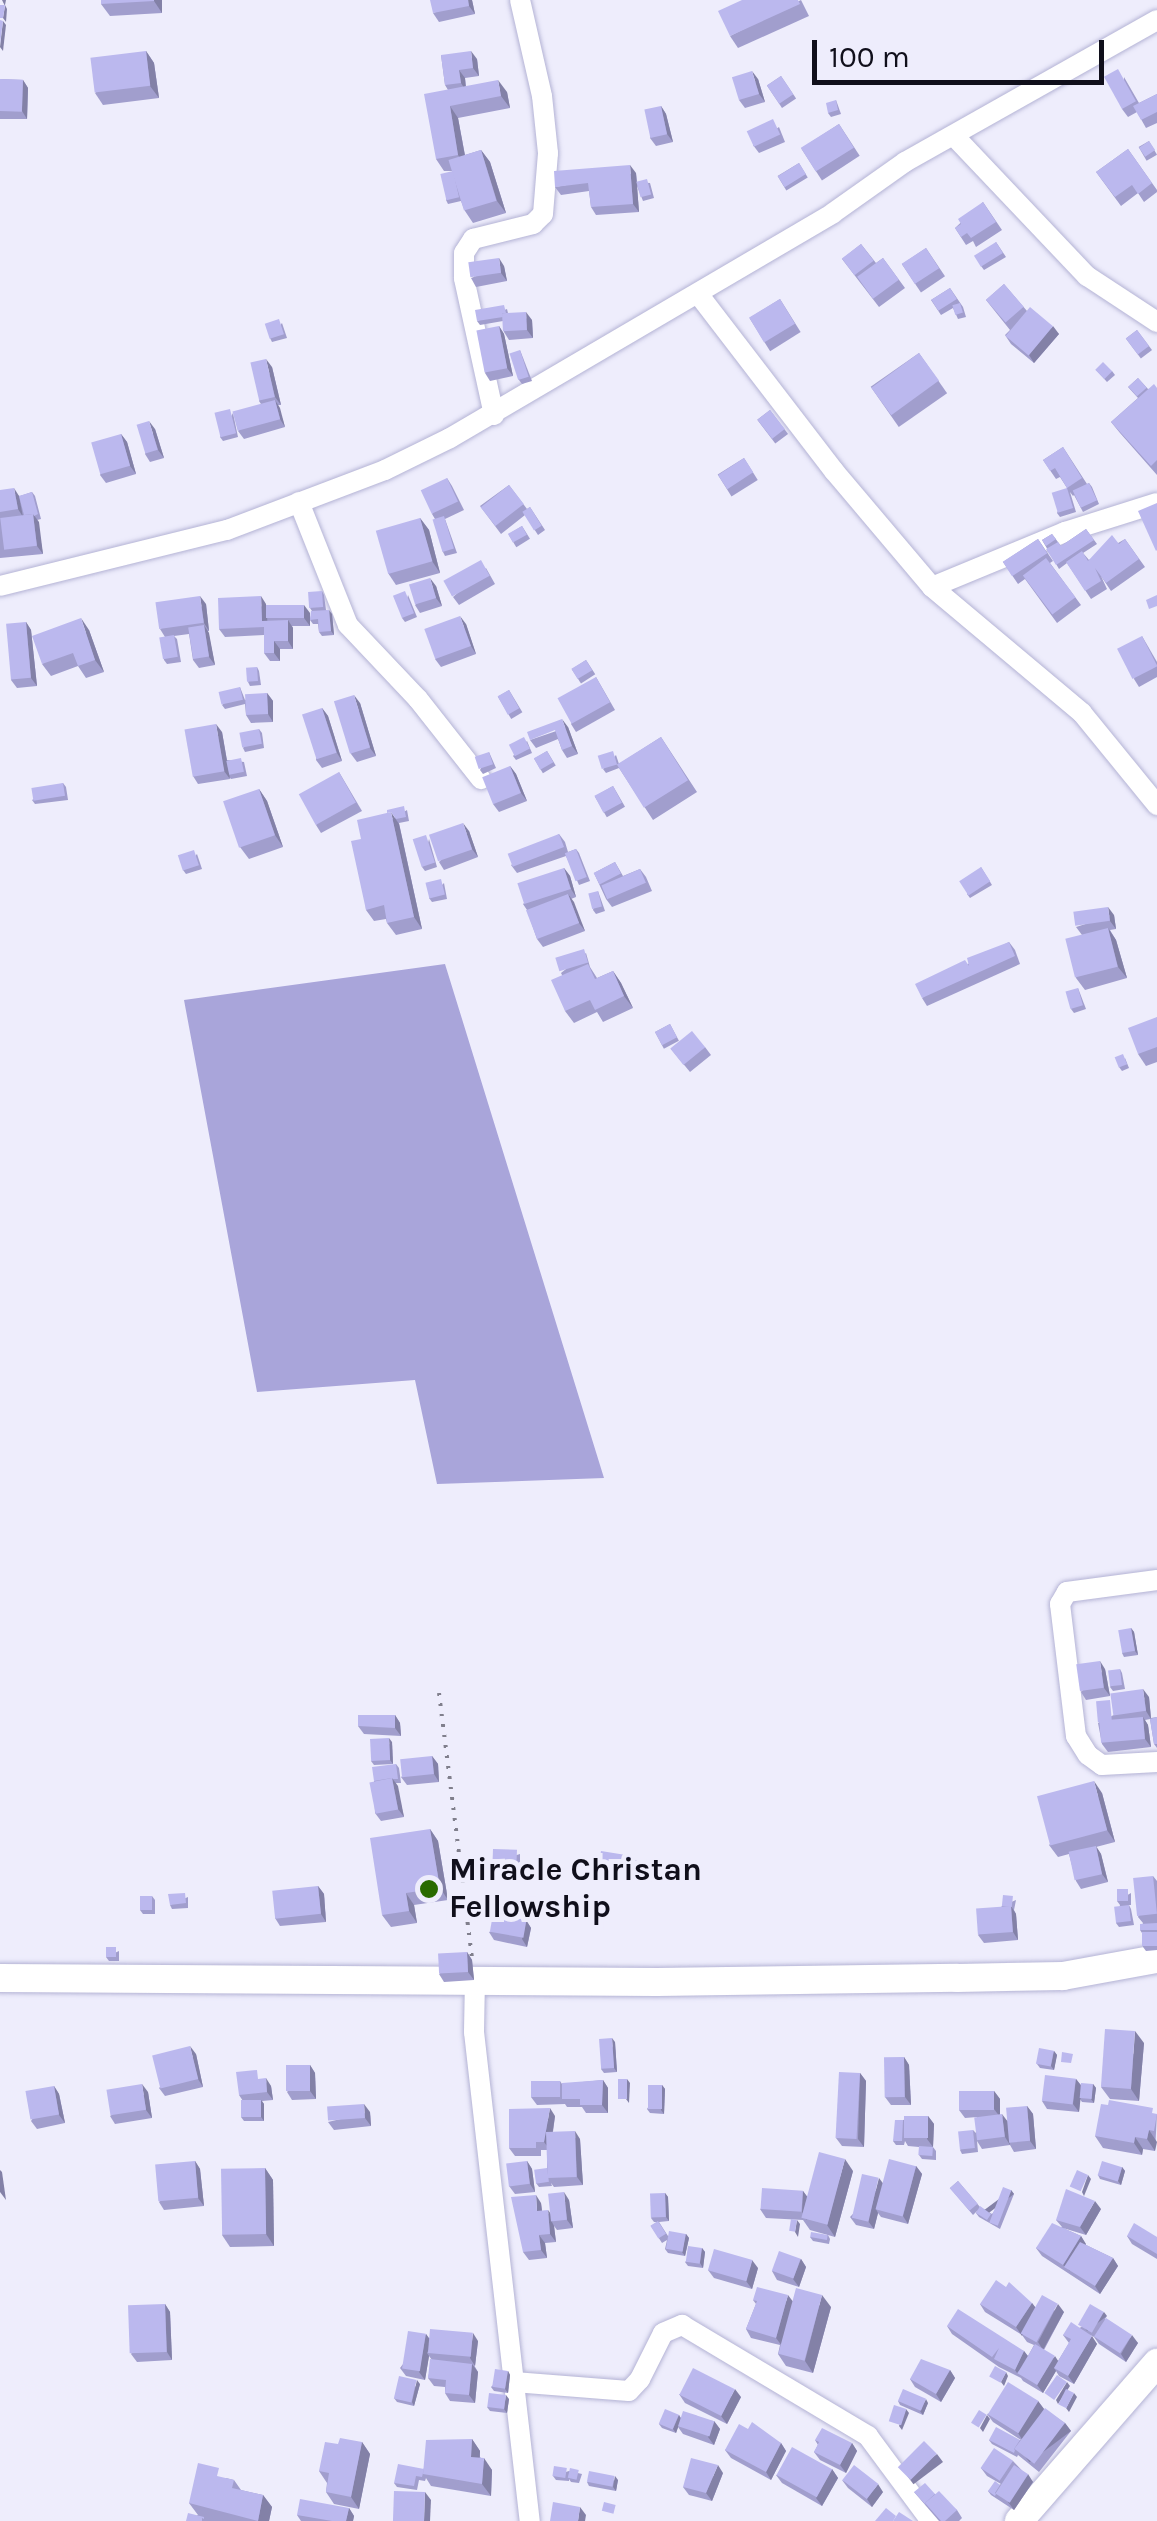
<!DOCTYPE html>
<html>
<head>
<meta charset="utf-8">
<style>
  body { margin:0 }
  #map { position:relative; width:1157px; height:2521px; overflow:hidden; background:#eeedfc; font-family:Karla,sans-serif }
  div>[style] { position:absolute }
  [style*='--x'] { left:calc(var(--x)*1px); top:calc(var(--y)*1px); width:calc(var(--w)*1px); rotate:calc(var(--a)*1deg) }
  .forest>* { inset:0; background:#a9a5da }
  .path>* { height:4px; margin-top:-2px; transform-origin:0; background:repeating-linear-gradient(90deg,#807f8c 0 2.5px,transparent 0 10.5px) }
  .roads { filter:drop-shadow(0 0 2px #b4b3d5) drop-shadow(0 0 2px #b4b3d5) }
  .street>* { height:20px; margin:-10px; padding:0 10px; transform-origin:10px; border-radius:10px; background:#fff }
  .secondary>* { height:28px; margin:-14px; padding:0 14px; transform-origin:14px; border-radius:14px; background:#fff }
  .wall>* { inset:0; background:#a19ecd; transform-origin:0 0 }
  .shaded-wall>* { inset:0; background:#8381a7; transform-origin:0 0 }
  .building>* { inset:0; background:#bbb8ee; transform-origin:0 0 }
  .dots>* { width:28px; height:28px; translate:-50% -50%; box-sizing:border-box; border:5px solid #eeedfc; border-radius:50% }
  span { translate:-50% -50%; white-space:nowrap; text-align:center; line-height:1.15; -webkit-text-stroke:10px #eeedfc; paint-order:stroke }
  .poi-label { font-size:32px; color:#100f1b; font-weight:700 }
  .left { translate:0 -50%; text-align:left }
  .scale { position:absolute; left:812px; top:40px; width:292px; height:45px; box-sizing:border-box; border:5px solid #100f1b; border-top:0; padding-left:12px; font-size:30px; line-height:35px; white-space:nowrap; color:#100f1b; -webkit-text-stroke:8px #eeedfc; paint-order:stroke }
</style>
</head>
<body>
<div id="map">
  <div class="forest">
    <i style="clip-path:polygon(445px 964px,604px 1478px,437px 1484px,415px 1380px,257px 1392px,184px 1000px)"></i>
  </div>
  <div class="path">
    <i style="--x:439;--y:1693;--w:266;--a:82.9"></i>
  </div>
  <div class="roads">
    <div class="street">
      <i style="--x:955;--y:137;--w:192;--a:46.5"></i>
      <i style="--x:1087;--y:276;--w:84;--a:33.3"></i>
      <i style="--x:699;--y:295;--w:222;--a:52.5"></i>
      <i style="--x:834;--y:471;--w:152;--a:49.8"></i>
      <i style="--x:932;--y:587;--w:196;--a:40"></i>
      <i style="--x:1082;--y:713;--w:119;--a:50.8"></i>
      <i style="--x:494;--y:415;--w:140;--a:-102.4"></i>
      <i style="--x:464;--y:278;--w:25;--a:-90"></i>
      <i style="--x:464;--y:253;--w:17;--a:-57"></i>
      <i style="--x:473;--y:239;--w:62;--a:-14"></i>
      <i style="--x:533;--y:224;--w:14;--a:-45"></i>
      <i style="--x:543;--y:214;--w:61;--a:-85.3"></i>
      <i style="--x:548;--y:153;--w:57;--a:-96"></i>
      <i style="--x:542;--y:96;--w:98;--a:-102.9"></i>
      <i style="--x:299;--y:502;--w:132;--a:68.3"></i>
      <i style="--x:348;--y:625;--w:102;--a:46.6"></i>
      <i style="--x:418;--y:699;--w:102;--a:51.8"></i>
      <i style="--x:0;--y:586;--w:234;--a:-13.9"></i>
      <i style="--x:227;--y:530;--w:169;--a:-20.8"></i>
      <i style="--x:385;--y:470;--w:72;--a:-26.2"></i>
      <i style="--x:450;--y:438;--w:444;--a:-30.4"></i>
      <i style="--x:833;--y:213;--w:88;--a:-35.3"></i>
      <i style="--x:905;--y:162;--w:289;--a:-29.4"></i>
      <i style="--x:932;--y:587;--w:144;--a:-22.5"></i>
      <i style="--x:1065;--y:532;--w:96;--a:-17.5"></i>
      <i style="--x:1157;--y:1580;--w:91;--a:172.4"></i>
      <i style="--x:1067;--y:1592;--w:14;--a:120"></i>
      <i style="--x:1060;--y:1604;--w:133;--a:83.1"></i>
      <i style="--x:1076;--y:1736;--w:22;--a:58"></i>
      <i style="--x:1088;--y:1755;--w:17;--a:36"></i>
      <i style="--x:1102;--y:1765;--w:55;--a:-3.1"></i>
      <i style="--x:475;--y:1979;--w:53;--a:91.1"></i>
      <i style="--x:474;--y:2032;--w:492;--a:83.5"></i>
      <i style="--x:514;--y:2382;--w:115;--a:4.5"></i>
      <i style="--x:629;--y:2391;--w:16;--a:-47"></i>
      <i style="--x:640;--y:2379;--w:51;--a:-63.4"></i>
      <i style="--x:663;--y:2333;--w:21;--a:-23"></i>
      <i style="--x:682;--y:2325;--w:217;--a:30.8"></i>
      <i style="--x:868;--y:2436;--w:106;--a:53.5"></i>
    </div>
    <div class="secondary">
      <i style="--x:0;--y:1978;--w:657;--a:0.35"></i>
      <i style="--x:657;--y:1982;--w:300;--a:-0.8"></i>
      <i style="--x:957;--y:1978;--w:106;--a:-1.1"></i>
      <i style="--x:1063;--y:1976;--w:96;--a:-10.3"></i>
      <i style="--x:1019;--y:2521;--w:210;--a:-48.9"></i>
    </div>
  </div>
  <div class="wall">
    <i style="clip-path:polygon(101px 0,162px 0,162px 13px,110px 16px,101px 4px)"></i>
    <i style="clip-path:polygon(472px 0,475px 14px,439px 22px,433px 13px)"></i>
    <i style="clip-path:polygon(801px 0,809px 16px,738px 48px,730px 36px)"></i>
    <i style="clip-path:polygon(146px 51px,154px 63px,159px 98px,103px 105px,95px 93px)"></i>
    <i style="clip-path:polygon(441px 55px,477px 59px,479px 76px,465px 78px,466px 86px,507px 92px,510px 108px,458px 118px,465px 155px,481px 150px,490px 162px,506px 213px,473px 223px,465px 211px,461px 201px,448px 204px,446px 200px,453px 171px,444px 171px,436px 159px,448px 90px,445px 85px)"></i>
    <i style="left:781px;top:76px;width:27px;height:17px;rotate:56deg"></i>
    <i style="clip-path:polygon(1124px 77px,1139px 103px,1157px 94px,1157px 123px,1146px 128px,1137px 112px,1128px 117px,1122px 109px)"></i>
    <i style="clip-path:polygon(0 79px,23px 80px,28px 88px,27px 119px,0 119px)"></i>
    <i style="clip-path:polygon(758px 79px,765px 102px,745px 108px,739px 100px)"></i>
    <i style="clip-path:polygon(836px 100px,841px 114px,831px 117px,828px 113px)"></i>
    <i style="clip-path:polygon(661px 106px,666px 114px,673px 142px,656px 146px,650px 138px)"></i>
    <i style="left:839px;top:124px;width:38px;height:45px;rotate:57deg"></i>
    <i style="clip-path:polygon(779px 127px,785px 142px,759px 153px,753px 145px)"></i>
    <i style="left:1149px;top:141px;width:16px;height:12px;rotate:60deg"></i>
    <i style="clip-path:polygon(1128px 149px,1157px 190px,1157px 192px,1144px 202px,1138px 193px,1121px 206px,1096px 172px)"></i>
    <i style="left:799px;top:163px;width:17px;height:25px;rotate:59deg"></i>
    <i style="clip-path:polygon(636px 173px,637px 182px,650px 183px,654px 198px,643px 201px,637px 186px,639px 212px,596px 215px,591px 207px,589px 191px,561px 195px,555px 187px)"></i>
    <i style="clip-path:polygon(983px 202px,1002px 230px,976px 247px,973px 241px,966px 245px,955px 228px)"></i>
    <i style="clip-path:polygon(996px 242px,1006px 257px,984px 270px,981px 266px)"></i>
    <i style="clip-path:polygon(861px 244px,876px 263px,883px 258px,905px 288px,879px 307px,842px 259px)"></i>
    <i style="left:926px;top:248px;width:34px;height:29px;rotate:56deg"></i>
    <i style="clip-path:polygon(504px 266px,507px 281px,476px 287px,471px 278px)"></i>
    <i style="clip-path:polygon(1004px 284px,1027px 311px,1059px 334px,1034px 363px,1011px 344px,1005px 335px,1010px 330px,986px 300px)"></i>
    <i style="clip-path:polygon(950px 288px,963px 307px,966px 317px,958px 319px,953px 308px,941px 315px,931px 300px)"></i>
    <i style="left:780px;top:299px;width:39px;height:36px;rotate:58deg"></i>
    <i style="clip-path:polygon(507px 309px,508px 313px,532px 320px,533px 338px,509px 340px,504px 332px,503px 321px,480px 325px,477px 321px)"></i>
    <i style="clip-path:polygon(282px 323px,287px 338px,272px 342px,270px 338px)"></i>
    <i style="clip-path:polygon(499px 326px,504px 334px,513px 376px,490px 381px,485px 373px)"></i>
    <i style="left:1137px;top:330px;width:25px;height:14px;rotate:53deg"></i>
    <i style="clip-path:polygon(520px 350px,532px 381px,522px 384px,519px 380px)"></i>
    <i style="left:919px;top:353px;width:49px;height:59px;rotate:55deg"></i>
    <i style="clip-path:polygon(272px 367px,281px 405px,278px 405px,285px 427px,244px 439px,238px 431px,261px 404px,259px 401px)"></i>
    <i style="clip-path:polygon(1096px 370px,1112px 371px,1115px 375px,1107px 382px)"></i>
    <i style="clip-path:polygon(1138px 378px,1148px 389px,1157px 388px,1157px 475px,1120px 433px,1111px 422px,1138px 398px,1128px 387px)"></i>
    <i style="left:770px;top:410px;width:30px;height:16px;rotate:53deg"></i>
    <i style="clip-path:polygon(233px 413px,238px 437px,223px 441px,220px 437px)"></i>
    <i style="clip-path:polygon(155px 429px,164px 458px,150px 462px,145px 454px)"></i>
    <i style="clip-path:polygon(121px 434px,127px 442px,136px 474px,106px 483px,100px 475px)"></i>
    <i style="clip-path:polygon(1063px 447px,1087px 484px,1089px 483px,1092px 487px,1099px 504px,1083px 512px,1074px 495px,1073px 496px,1070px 492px,1076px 512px,1060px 517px,1057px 513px,1067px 488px,1060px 477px,1056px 479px,1043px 460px)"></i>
    <i style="left:744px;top:458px;width:26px;height:31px;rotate:58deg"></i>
    <i style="clip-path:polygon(447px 478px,452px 486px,464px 510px,445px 519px,457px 553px,445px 556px,443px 552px,435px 519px,432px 514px)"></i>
    <i style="clip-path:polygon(509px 485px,527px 509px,530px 507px,545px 530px,538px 535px,525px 515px,501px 534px,480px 506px)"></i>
    <i style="clip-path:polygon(0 490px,20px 496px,32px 492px,35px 496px,41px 519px,37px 520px,43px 554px,0 558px)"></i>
    <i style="clip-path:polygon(420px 518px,429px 530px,440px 573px,396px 585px,388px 573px)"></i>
    <i style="left:522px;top:526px;width:15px;height:16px;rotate:58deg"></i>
    <i style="clip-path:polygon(1086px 529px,1097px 544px,1083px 553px,1089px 560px,1125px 539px,1145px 567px,1111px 591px,1101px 576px,1107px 589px,1091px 599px,1067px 563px,1059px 569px,1042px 540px,1052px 534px,1061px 546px)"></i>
    <i style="clip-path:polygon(1038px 539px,1053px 561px,1050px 563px,1081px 605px,1057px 623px,1025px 579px,1018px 584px,1003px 562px)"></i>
    <i style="clip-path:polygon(486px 568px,495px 584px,459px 605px,453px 597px)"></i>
    <i style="clip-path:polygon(436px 586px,442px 606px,420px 613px,415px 605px)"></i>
    <i style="clip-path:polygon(322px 591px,324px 595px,326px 610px,332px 614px,334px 635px,322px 636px,319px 632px,318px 624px,313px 624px,310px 620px,312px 611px,310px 608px)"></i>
    <i style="clip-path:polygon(408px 595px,417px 617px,405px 622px,402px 618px)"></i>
    <i style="clip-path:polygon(206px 604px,209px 631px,208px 631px,215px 665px,199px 668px,193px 660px,189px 634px,174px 636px,177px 639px,181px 662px,167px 664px,164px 660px,165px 637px,160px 629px)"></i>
    <i style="clip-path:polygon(266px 604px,266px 608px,310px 613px,310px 626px,292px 626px,293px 628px,293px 649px,280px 649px,280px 661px,270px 661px,264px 653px,264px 635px,225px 637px,219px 629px)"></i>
    <i style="clip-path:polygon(26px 622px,31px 630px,37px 686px,17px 688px,11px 680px)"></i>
    <i style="clip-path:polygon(466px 624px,476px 654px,441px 667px,435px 659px)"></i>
    <i style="clip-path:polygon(89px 630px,104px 672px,86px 678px,78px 666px,51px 676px,42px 664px)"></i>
    <i style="clip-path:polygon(1142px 636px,1157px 662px,1157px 677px,1139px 687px,1134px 679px)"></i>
    <i style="left:586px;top:660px;width:17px;height:17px;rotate:57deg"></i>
    <i style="clip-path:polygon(257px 667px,259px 671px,261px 685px,250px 686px,248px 682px)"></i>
    <i style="clip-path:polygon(596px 677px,615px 710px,576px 732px,571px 724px)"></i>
    <i style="clip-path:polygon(240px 687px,245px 700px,267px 693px,273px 701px,273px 722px,251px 723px,246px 715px,245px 704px,225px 709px,222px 705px)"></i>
    <i style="left:509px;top:690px;width:26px;height:13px;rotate:59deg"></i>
    <i style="clip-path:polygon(360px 703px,376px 756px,357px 762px,351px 754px)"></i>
    <i style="clip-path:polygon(322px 708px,328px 716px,342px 761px,322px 768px,316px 760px)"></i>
    <i style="clip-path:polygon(568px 727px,578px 754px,567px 758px,562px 750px,558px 739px,536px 748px,530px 740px)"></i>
    <i style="clip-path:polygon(259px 729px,262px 733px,264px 748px,245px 752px,243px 748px)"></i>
    <i style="clip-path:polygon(222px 732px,227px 760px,244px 762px,247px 776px,231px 779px,229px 777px,230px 779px,198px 784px,193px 776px)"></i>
    <i style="clip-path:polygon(661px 737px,697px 792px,653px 820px,619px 768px,606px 773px,603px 769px,616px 755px,619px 764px)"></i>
    <i style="clip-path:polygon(527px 741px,532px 753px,516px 760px,513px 756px)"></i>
    <i style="left:547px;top:751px;width:17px;height:15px;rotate:59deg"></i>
    <i style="clip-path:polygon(489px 752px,496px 768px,483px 774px,480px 770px)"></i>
    <i style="clip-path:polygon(510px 766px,516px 774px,527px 801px,499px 812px,493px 804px)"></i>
    <i style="clip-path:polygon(339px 772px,362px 811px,321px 833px,316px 825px)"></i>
    <i style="clip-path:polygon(63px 783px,66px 787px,68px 800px,35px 804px,32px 800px)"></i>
    <i style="left:613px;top:786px;width:24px;height:21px;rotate:60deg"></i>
    <i style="clip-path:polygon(259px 789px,267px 801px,283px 847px,249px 859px,240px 847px)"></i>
    <i style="clip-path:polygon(407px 810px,409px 821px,399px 823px,422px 929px,396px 935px,387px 923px,386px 919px,374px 921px,366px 910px,361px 839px)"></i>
    <i style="clip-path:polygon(469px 831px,478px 857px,444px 870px,439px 862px)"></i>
    <i style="clip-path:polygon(559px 834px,565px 842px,568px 852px,576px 849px,579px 853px,590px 881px,579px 885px,566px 856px,517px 873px,511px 865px)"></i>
    <i style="clip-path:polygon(429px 839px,437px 867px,425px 871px,422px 867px)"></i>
    <i style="clip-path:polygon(197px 854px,202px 869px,186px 874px,183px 870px)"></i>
    <i style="clip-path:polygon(615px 862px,623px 876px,640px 869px,646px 877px,652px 891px,612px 907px,606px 899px,594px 873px)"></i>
    <i style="clip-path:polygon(981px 867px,992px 885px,970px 898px,967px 894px)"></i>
    <i style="clip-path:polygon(564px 868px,570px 876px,576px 897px,571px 899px,585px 931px,543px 947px,537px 939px,527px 910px,523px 904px)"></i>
    <i style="clip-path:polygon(444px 883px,447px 899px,432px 902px,429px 898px)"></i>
    <i style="clip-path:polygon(598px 891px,605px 911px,596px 914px,593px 910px)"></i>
    <i style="clip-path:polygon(1114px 915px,1116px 929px,1110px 930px,1116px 940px,1127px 978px,1085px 990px,1076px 978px,1082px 935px,1076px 927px)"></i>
    <i style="clip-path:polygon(1009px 942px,1015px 950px,1020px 964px,927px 1006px,922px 998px,968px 964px)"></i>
    <i style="clip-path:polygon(586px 953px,590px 967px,597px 978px,613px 971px,621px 983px,633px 1008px,603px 1022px,597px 1012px,574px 1023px,565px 1011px,562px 975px,561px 973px)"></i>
    <i style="clip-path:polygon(1078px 988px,1086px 1009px,1074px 1013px,1071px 1009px)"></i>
    <i style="clip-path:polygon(1157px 1017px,1157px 1062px,1146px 1066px,1138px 1054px)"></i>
    <i style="left:670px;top:1024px;width:19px;height:17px;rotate:62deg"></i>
    <i style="clip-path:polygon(705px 1047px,711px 1055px,690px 1072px,671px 1049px)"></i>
    <i style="clip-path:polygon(1125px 1058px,1129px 1068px,1122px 1071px,1119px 1067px)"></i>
    <i style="clip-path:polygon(1131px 1628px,1134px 1632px,1138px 1655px,1124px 1657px,1122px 1653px)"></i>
    <i style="clip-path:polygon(1105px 1669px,1110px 1696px,1086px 1700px,1081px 1692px)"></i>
    <i style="clip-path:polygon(1120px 1669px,1122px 1673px,1125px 1689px,1113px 1691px,1110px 1687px)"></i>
    <i style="clip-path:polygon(1149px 1697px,1151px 1718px,1157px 1717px,1157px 1748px,1154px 1744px,1150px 1719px,1145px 1720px,1148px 1725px,1151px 1747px,1108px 1752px,1102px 1744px,1098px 1723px)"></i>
    <i style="clip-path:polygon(395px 1715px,400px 1723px,401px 1736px,364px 1734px,358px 1726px)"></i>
    <i style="clip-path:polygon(392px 1742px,393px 1764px,374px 1765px,371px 1761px)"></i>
    <i style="clip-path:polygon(432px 1756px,438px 1764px,439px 1782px,407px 1785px,401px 1777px)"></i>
    <i style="clip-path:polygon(396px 1764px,399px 1768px,401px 1783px,396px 1783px,404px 1817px,381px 1821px,375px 1813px,374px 1781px)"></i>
    <i style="clip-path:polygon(1102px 1793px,1115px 1842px,1096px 1847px,1101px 1854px,1108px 1882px,1081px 1889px,1076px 1881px,1069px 1854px,1058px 1857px,1049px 1845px)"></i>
    <i style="clip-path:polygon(430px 1829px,438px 1841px,448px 1900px,414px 1905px,417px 1923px,391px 1927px,382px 1915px)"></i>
    <i style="clip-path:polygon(520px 1854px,520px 1867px,495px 1867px,492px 1863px)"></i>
    <i style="clip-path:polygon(637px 1860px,636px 1868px,644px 1869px,647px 1873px,646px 1883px,622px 1882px,619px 1878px,620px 1868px,602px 1865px,600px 1861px)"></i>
    <i style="clip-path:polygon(1153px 1876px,1157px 1881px,1157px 1950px,1146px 1951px,1143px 1947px,1142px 1933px,1140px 1930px,1143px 1923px,1138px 1917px)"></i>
    <i style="clip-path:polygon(318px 1886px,324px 1894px,326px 1922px,280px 1926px,275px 1918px)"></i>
    <i style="clip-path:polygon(1131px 1893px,1131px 1905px,1129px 1905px,1131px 1909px,1134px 1925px,1119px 1927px,1116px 1923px,1120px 1905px,1117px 1901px)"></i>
    <i style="clip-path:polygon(152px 1896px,155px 1900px,155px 1914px,143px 1914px,140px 1910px)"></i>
    <i style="clip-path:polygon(188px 1897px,188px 1908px,172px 1909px,170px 1905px)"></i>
    <i style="clip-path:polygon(1016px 1900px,1014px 1910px,1016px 1914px,1018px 1940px,984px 1943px,978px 1935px,1002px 1906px)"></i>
    <i style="clip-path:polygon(526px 1920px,531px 1928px,527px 1947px,494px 1940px,489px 1932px)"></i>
    <i style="clip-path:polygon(119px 1951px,119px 1961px,109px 1961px,106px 1957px)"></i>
    <i style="clip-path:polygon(467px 1952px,472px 1960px,474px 1980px,444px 1982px,439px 1974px)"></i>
    <i style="clip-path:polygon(615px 2042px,617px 2072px,604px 2073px,601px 2069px)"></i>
    <i style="clip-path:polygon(1144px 2043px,1139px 2101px,1110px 2099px,1101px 2087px)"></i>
    <i style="clip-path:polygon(1054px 2051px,1057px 2055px,1054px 2070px,1040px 2068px,1037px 2064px)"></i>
    <i style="clip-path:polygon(196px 2054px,203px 2087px,165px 2096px,159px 2088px)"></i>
    <i style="clip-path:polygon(904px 2057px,909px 2065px,911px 2105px,891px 2105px,885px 2097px)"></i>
    <i style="clip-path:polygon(310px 2065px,315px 2073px,316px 2099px,292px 2100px,287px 2092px)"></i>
    <i style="clip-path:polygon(860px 2073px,866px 2081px,864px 2147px,842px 2146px,836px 2138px)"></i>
    <i style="clip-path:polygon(262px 2079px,271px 2086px,273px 2100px,262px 2101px,264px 2104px,264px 2121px,244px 2121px,241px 2117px,243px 2101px,239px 2095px)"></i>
    <i style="clip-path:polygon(1076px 2079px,1081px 2085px,1093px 2084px,1096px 2088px,1094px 2103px,1082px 2102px,1080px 2099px,1079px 2112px,1047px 2109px,1042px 2101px)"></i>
    <i style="clip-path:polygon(603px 2080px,608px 2088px,608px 2113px,586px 2113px,582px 2107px,567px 2107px,565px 2104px,537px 2105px,531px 2097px,560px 2081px,562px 2084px)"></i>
    <i style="clip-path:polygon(662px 2085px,665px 2089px,664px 2114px,650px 2113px,647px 2109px)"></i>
    <i style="clip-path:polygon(54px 2086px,59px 2094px,65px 2123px,37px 2129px,31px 2121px)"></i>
    <i style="clip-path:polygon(994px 2091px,1000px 2099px,1000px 2115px,1007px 2121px,1027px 2106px,1033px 2114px,1036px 2149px,1014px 2152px,1010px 2145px,982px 2149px,977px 2141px,978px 2152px,962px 2154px,960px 2150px,973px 2130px,976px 2133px,977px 2117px,965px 2118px,959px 2110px)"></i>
    <i style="clip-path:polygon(148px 2092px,152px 2118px,115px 2124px,110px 2116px)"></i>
    <i style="clip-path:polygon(370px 2112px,371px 2126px,334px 2130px,328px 2122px)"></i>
    <i style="clip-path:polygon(1157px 2114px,1155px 2151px,1143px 2149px,1142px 2155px,1103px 2148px,1095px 2136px)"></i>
    <i style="clip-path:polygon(555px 2116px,553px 2132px,580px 2139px,583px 2185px,554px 2187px,551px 2183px,552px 2186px,539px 2187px,536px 2183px,547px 2168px,547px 2150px,541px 2150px,541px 2156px,515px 2156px,509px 2148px)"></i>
    <i style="clip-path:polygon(928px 2116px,934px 2124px,933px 2147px,936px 2151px,936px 2160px,922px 2159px,919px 2155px,919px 2147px,908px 2146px,905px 2141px,904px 2145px,896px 2145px,893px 2141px,903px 2120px)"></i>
    <i style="clip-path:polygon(195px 2161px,200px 2169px,204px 2206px,164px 2210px,159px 2202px)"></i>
    <i style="clip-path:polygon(527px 2161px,532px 2169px,535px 2192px,515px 2194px,509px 2186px)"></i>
    <i style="clip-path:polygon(916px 2166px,922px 2174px,908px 2224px,881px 2217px,878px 2213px,874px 2229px,856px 2225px,850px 2217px,883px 2183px)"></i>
    <i style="clip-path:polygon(1122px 2167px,1125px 2171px,1121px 2185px,1100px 2179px,1098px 2175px)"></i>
    <i style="clip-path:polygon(265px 2168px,273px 2180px,274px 2246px,230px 2247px,222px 2235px)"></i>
    <i style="clip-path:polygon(853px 2171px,835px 2237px,810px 2230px,803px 2220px,766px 2218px,760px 2209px,803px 2191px,807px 2197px)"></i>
    <i style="clip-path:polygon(958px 2181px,980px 2207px,992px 2214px,1011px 2190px,1014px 2194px,1000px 2229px,979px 2217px,976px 2213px,978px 2210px,973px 2215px,950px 2188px)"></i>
    <i style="clip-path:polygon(665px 2193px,668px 2197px,669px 2221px,659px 2222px,668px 2236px,686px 2234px,689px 2238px,685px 2256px,668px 2253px,665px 2249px,667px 2240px,662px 2243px,651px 2226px,657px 2222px,654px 2222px,651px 2218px)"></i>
    <i style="clip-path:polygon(569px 2200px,573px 2228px,557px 2230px,554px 2226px,556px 2242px,545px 2243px,547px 2258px,529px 2260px,523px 2252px,541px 2203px,542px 2211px,551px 2215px)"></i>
    <i style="clip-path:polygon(1101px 2209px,1086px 2235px,1063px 2228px,1081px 2236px,1086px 2245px,1113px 2258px,1118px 2266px,1100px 2294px,1042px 2256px,1036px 2248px,1062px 2227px,1056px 2220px)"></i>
    <i style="clip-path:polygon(828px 2235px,830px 2239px,829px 2244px,813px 2241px,810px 2237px)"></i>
    <i style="clip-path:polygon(1127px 2236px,1157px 2237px,1157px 2259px,1132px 2244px)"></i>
    <i style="clip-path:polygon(702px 2248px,705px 2252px,703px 2268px,688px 2266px,685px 2262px)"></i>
    <i style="clip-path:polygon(801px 2259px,806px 2267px,799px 2287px,777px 2280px,772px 2271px)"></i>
    <i style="clip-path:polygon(758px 2268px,752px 2289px,714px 2278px,708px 2270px)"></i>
    <i style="clip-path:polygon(753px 2300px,792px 2301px,831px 2307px,813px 2373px,786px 2366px,778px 2354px,780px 2345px,751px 2338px,746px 2329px,756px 2304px)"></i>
    <i style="clip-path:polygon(1032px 2303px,1035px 2307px,1064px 2312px,1044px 2350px,1058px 2361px,1069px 2343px,1063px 2335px,1107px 2316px,1105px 2319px,1138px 2343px,1126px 2362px,1099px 2344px,1094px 2337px,1090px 2335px,1097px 2344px,1074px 2384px,1059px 2376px,1056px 2371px,1043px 2393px,1023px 2381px,1021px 2378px,999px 2367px,952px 2334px,947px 2326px,1024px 2351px,1028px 2356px,1034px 2345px,1027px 2342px,1022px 2335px,985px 2312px,980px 2304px)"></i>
    <i style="clip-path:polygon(165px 2304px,170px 2312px,172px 2360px,137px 2362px,131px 2354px)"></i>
    <i style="clip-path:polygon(426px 2334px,429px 2338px,478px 2341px,475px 2366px,474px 2365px,478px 2372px,475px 2403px,450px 2401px,445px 2393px,445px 2387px,434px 2386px,428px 2378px,432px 2360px,429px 2356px,425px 2380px,406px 2376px,400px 2368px)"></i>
    <i style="clip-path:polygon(950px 2370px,955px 2378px,941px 2402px,915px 2387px,910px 2379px)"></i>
    <i style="clip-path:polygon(508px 2371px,510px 2375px,508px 2393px,494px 2391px,491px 2387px)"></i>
    <i style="clip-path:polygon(420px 2384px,414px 2406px,397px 2402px,394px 2398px)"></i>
    <i style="clip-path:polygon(679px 2394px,741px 2397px,727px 2424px,685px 2403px)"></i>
    <i style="clip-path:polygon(509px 2399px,507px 2413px,490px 2411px,487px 2407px)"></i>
    <i style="clip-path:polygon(898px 2401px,928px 2403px,923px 2415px,900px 2405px)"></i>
    <i style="clip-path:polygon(1038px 2401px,1044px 2409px,1065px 2423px,1071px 2431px,1039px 2472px,1018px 2455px,1017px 2457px,992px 2444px,989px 2440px,1021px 2440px,993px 2422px,987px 2414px)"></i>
    <i style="clip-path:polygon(679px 2415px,681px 2418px,714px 2421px,720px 2429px,714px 2445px,683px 2434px,678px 2427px,676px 2433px,662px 2428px,659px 2424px)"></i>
    <i style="clip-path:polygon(748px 2429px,781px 2443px,786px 2451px,771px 2480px,731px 2458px,725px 2450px)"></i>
    <i style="clip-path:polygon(472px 2439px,480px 2451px,480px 2457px,492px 2470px,491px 2496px,431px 2486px,426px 2478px,425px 2481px,419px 2480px,417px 2490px,397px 2487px,394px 2483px,423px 2469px)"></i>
    <i style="clip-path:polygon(815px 2440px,852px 2443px,857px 2451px,846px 2473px,820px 2460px,814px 2452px,818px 2445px)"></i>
    <i style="clip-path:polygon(362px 2442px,370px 2454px,359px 2509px,334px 2504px,326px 2492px,327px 2483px,319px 2471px,338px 2444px)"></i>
    <i style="clip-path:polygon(1013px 2461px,1033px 2482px,1014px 2510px,991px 2495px,988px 2491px,1001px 2484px,987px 2476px,981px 2468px)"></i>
    <i style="clip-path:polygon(832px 2469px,838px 2478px,822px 2506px,782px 2483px,776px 2475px)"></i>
    <i style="clip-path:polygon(569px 2471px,582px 2474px,579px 2483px,571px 2482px,569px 2479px,569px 2481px,556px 2480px,553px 2476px)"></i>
    <i style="clip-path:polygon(723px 2473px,712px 2501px,689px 2495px,683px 2487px)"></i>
    <i style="clip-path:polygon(226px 2478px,234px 2480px,241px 2490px,263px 2495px,272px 2507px,269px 2521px,186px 2521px,198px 2515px,189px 2503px)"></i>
    <i style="clip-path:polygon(618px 2480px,616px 2491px,589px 2486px,587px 2482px)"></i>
    <i style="clip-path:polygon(842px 2480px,883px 2492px,872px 2507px,848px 2488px)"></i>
    <i style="clip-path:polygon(914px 2492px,935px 2494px,957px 2510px,962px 2518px,959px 2521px,939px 2521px)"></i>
    <i style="clip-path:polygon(349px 2508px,354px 2516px,353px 2521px,301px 2521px,297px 2515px)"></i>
  </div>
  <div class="shaded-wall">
    <i style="clip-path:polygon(2px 0,6px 0,5px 5px,7px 9px,6px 22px,3px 18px,5px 6px)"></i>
    <i style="clip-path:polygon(154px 0,162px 0,162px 13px,154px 1px)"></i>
    <i style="clip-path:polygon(468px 0,472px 0,475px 14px,469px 6px)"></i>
    <i style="clip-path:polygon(3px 21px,6px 25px,3px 51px,0 47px)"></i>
    <i style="clip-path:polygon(146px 51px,154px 63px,159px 98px,150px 86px)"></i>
    <i style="clip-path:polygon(471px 51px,477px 59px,479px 76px,473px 68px)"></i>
    <i style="clip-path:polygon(459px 70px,465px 78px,466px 91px,461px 83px)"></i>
    <i style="clip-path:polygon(752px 71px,758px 79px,765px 102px,759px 94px)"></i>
    <i style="clip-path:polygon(23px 80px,28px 88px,27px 119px,22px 111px)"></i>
    <i style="clip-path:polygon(498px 80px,507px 92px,510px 108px,501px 96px)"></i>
    <i style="clip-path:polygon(450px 106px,458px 118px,467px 167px,458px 155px)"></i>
    <i style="clip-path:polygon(661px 106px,666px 114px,673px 142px,667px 134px)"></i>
    <i style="clip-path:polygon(481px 150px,490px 162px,506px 213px,497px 201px)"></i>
    <i style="clip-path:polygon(630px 165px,636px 173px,639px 212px,633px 204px)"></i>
    <i style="clip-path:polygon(499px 258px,504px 266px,507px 281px,501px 273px)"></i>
    <i style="clip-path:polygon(526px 312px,532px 320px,533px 338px,527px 330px)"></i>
    <i style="clip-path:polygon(499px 326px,504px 334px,513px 376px,507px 368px)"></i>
    <i style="clip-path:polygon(1053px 326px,1059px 334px,1034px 363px,1029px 355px)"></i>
    <i style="clip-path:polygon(266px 359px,272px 367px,281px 405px,275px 397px)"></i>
    <i style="clip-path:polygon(275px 400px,280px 408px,285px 427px,280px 419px)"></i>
    <i style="clip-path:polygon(149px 421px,155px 429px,164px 458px,158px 450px)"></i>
    <i style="clip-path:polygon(121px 434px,127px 442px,136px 474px,130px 466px)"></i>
    <i style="clip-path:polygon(14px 488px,19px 496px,23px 517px,18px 509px)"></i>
    <i style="clip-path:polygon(33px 514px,39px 522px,43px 554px,37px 546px)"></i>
    <i style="clip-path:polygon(420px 518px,429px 530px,440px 573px,432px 561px)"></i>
    <i style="clip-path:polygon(430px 578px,436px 586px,442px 606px,436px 598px)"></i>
    <i style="clip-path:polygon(200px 596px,206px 604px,209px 631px,204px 623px)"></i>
    <i style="clip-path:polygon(261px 596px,266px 604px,268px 629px,262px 621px)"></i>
    <i style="clip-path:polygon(304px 605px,310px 613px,310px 626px,304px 618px)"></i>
    <i style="clip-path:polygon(329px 610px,332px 614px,334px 635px,331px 631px)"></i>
    <i style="clip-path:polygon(460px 616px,466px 624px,476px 654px,471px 646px)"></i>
    <i style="clip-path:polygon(81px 618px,89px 630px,104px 672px,95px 660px)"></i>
    <i style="clip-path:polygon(288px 620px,293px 628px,293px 649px,288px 641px)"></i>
    <i style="clip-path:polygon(26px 622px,31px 630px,37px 686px,31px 678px)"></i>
    <i style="clip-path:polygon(204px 625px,209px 633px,215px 665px,209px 657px)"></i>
    <i style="clip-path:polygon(274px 641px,280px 649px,280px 661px,274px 653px)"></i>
    <i style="clip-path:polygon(267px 693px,273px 701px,273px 722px,268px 714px)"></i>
    <i style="clip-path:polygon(354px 695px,360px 703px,376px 756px,370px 748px)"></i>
    <i style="clip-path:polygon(322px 708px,328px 716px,342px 761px,337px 753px)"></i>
    <i style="clip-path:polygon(562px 719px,568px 727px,578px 754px,572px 746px)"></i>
    <i style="clip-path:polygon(216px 724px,222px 732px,230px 779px,224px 771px)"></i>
    <i style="clip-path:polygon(510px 766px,516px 774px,527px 801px,521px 793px)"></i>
    <i style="clip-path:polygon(259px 789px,267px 801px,283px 847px,275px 835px)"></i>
    <i style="clip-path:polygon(391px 812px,399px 824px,422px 929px,414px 917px)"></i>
    <i style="clip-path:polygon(463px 823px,469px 831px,478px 857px,472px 849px)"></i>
    <i style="clip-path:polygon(564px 868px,570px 876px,576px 897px,571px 889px)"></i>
    <i style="clip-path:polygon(568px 894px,574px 902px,585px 931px,579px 923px)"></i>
    <i style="clip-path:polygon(1108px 907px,1114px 915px,1116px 929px,1110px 921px)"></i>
    <i style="clip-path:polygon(1108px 928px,1116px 940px,1127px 978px,1118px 967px)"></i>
    <i style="clip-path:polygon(613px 971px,621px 983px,633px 1008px,624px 996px)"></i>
    <i style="clip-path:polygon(1131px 1628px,1134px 1632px,1138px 1655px,1135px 1651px)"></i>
    <i style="clip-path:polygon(1100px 1661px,1105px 1669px,1110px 1696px,1104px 1688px)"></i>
    <i style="clip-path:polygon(1143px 1689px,1149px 1697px,1151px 1719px,1146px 1711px)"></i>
    <i style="clip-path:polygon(395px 1715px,400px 1723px,401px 1736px,395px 1728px)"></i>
    <i style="clip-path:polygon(1143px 1717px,1148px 1725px,1151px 1747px,1145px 1739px)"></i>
    <i style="clip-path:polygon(389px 1738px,392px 1742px,393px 1764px,390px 1760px)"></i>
    <i style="clip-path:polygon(432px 1756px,438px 1764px,439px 1782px,434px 1774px)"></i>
    <i style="clip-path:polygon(392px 1778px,398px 1786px,404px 1817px,398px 1809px)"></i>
    <i style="clip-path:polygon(1094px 1781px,1102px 1793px,1115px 1842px,1107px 1830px)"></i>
    <i style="clip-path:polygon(430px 1829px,438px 1841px,448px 1900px,440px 1888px)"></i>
    <i style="clip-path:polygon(1096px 1846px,1101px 1854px,1108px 1882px,1102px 1874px)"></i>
    <i style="clip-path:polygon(318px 1886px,324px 1894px,326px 1922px,321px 1914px)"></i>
    <i style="clip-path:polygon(406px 1893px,414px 1905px,417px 1923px,409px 1911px)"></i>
    <i style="clip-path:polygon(1011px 1906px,1016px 1914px,1018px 1940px,1013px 1932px)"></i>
    <i style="clip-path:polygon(526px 1920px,531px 1928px,527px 1947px,522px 1939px)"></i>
    <i style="clip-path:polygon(467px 1952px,472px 1960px,474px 1980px,468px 1972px)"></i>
    <i style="clip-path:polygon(1135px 2031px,1144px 2043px,1139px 2101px,1131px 2089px)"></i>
    <i style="clip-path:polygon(612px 2038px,615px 2042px,617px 2072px,614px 2068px)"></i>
    <i style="clip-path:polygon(190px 2046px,196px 2054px,203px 2087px,198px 2079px)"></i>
    <i style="clip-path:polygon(1054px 2051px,1057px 2055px,1054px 2070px,1051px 2066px)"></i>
    <i style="clip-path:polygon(904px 2057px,909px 2065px,911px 2105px,905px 2097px)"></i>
    <i style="clip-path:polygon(310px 2065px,315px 2073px,316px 2099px,310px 2091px)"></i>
    <i style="clip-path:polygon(860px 2073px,866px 2081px,864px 2147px,858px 2139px)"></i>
    <i style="clip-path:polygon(266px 2078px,271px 2086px,273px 2100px,267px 2092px)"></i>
    <i style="clip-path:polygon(627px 2079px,630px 2083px,629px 2103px,626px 2099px)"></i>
    <i style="clip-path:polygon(1076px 2079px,1082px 2087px,1079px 2112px,1073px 2104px)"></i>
    <i style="clip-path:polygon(603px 2080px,608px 2088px,608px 2113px,602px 2105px)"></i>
    <i style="clip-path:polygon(142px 2084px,148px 2092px,152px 2118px,146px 2110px)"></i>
    <i style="clip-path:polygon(1093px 2084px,1096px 2088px,1094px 2103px,1091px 2099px)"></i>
    <i style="clip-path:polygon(662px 2085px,665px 2089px,664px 2114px,661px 2110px)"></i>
    <i style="clip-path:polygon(54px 2086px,59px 2094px,65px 2123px,59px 2115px)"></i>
    <i style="clip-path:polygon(994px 2091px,1000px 2099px,1000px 2117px,994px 2109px)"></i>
    <i style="clip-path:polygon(261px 2100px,264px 2104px,264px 2121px,261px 2117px)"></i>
    <i style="clip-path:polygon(364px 2104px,370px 2112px,371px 2126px,365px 2118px)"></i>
    <i style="clip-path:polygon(1027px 2106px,1033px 2114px,1036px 2149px,1030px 2141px)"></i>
    <i style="clip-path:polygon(550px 2108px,555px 2116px,550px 2150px,544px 2142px)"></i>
    <i style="clip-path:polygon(1002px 2114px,1008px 2122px,1010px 2145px,1005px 2137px)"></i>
    <i style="clip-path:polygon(928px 2116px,934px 2124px,933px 2147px,927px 2139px)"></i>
    <i style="clip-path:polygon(1149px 2130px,1157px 2142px,1155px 2151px,1147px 2139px)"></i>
    <i style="clip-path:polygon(575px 2131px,580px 2139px,583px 2185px,577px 2177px)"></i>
    <i style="clip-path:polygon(1135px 2137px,1143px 2149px,1142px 2155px,1134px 2143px)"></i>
    <i style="clip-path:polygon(845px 2159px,853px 2171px,835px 2237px,827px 2225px)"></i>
    <i style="clip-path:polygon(195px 2161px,200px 2169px,204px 2206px,198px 2198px)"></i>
    <i style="clip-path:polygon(527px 2161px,532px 2169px,535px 2192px,530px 2184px)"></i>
    <i style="clip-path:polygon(916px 2166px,922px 2174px,908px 2224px,903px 2216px)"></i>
    <i style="clip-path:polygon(1122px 2167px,1125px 2171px,1121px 2185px,1118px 2181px)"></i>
    <i style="clip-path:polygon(265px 2168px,273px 2180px,274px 2246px,266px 2234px)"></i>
    <i style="clip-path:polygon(0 2170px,2px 2172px,6px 2200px,0 2192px)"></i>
    <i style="clip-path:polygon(1088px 2175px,1091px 2179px,1084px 2196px,1082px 2192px)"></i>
    <i style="clip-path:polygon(879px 2178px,885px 2186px,876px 2209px,878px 2213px,874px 2229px,868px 2221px)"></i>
    <i style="left:1011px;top:2190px;width:5px;height:38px;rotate:53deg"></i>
    <i style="clip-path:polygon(803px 2191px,809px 2199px,807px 2220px,802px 2212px)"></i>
    <i style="clip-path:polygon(564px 2192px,569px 2200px,573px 2228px,567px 2220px)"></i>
    <i style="clip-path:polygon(665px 2193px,668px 2197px,669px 2221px,666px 2217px)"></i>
    <i style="clip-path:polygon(536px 2195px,541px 2203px,543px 2219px,537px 2211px)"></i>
    <i style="clip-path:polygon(1095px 2201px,1101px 2209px,1086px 2235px,1080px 2227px)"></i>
    <i style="clip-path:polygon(548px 2210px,554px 2218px,552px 2222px,554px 2226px,556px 2242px,550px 2234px)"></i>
    <i style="clip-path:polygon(797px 2220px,800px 2224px,798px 2237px,795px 2232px)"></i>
    <i style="clip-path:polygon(686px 2234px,689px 2238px,685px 2256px,682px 2252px)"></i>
    <i style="clip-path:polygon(539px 2235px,545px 2243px,547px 2258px,541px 2250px)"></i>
    <i style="clip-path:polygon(1081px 2236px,1086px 2244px,1070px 2271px,1063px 2265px)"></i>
    <i style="clip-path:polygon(702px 2248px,705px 2252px,703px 2268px,700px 2263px)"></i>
    <i style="clip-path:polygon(1113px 2258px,1118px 2266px,1100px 2294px,1095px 2286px)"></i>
    <i style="clip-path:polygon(801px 2259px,806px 2267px,799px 2287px,793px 2279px)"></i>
    <i style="clip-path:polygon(752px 2260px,758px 2268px,752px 2289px,746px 2281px)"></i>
    <i style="clip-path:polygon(788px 2295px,794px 2303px,782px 2346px,776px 2338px)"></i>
    <i style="clip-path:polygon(822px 2295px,831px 2307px,813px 2373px,805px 2361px)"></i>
    <i style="clip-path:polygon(1032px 2303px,1038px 2311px,1022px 2336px,1016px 2327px)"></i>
    <i style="clip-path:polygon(165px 2304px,170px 2312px,172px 2360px,167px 2352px)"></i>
    <i style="clip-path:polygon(1058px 2304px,1064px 2312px,1043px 2350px,1038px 2342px)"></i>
    <i style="left:1104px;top:2312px;width:5px;height:25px;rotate:53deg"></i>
    <i style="clip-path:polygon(473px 2333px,478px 2341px,475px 2366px,470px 2358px)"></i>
    <i style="clip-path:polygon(426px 2334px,432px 2343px,427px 2353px,429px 2356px,425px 2380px,419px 2372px)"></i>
    <i style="clip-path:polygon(1132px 2335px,1138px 2343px,1126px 2362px,1121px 2354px)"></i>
    <i style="clip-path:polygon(1092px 2336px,1097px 2344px,1074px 2384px,1068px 2376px)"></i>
    <i style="clip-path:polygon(1024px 2351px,1030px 2359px,1017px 2373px,1015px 2370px)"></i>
    <i style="clip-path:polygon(1055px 2356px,1060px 2364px,1054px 2368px,1056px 2371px,1043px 2393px,1037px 2385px)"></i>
    <i style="clip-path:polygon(472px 2364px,478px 2372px,475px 2403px,469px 2395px)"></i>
    <i style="clip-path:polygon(950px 2370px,955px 2378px,941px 2402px,936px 2394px)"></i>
    <i style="clip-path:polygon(508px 2371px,510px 2375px,508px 2393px,505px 2389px)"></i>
    <i style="clip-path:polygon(1006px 2372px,1008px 2376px,1004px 2386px,1001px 2382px)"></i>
    <i style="clip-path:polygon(417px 2380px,420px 2384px,414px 2406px,412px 2402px)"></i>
    <i style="clip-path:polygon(1067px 2382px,1070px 2386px,1058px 2404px,1056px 2400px)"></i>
    <i style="clip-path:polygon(735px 2389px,741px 2397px,727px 2424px,721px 2416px)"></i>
    <i style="clip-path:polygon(1074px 2393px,1077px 2397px,1069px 2412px,1066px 2408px)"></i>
    <i style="clip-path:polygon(506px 2395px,509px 2399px,507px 2413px,504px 2409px)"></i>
    <i style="clip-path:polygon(926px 2399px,928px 2403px,923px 2415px,920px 2411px)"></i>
    <i style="clip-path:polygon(1038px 2401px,1044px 2409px,1023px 2441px,1018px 2433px)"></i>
    <i style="clip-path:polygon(906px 2409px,909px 2413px,902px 2430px,899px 2426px)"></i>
    <i style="clip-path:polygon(679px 2415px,681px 2419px,676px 2433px,673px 2429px)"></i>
    <i style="clip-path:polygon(987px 2415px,990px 2419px,983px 2432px,980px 2428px)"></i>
    <i style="clip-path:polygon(714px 2421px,720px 2429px,714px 2445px,708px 2437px)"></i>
    <i style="left:1065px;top:2423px;width:10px;height:52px;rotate:53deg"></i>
    <i style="clip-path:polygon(472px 2439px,480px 2451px,479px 2469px,471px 2457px)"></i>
    <i style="clip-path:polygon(362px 2442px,370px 2454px,359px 2509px,351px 2497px)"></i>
    <i style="clip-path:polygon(781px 2443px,786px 2451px,771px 2480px,766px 2472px)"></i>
    <i style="clip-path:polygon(852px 2443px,857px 2451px,846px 2473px,840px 2465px)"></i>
    <i style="left:937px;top:2454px;width:10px;height:37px;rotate:53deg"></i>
    <i style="clip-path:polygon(484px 2458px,492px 2470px,491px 2496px,482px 2484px)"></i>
    <i style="clip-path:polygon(718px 2465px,723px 2473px,712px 2501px,706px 2493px)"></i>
    <i style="clip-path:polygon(832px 2469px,838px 2478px,822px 2506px,816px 2498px)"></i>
    <i style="clip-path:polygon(1028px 2474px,1033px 2482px,1014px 2510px,1008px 2502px)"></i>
    <i style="clip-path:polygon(615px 2476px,618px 2480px,616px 2491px,613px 2487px)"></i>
    <i style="clip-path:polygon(878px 2484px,883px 2492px,872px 2507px,867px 2499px)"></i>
    <i style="clip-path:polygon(425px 2492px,431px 2500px,430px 2521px,424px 2521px)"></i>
    <i style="clip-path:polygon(263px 2495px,272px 2507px,269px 2521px,258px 2521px)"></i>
    <i style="clip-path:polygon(580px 2507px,586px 2515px,585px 2521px,578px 2521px)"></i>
    <i style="clip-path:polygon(349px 2508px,354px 2516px,353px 2521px,346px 2521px)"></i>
  </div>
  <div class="building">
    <i style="clip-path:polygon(101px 0,154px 0,154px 1px,101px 4px)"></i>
    <i style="clip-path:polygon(430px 0,468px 0,469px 6px,433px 13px)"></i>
    <i style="clip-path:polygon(742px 0,798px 0,800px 4px,730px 36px,718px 11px)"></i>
    <i style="clip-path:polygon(0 5px,5px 5px,3px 18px,0 18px)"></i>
    <i style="clip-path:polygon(0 20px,3px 21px,0 44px)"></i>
    <i style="left:146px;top:51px;width:35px;height:56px;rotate:83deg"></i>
    <i style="clip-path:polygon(471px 51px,473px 68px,459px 70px,461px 83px,445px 85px,441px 55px)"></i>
    <i style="left:1118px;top:69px;width:37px;height:16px;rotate:61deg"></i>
    <i style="left:752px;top:71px;width:24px;height:21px;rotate:73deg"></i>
    <i style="left:781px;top:76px;width:22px;height:17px;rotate:56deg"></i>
    <i style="left:0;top:79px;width:23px;height:32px;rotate:2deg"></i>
    <i style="clip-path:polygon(498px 80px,501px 96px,450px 106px,458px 155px,436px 159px,424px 94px)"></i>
    <i style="clip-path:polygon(1157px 94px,1157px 112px,1141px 120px,1133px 106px)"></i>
    <i style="clip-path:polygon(836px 100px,838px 110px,828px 113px,826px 103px)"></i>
    <i style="left:661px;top:106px;width:29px;height:17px;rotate:78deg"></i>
    <i style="left:773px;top:119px;width:17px;height:29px;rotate:65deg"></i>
    <i style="left:839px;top:124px;width:28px;height:45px;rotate:58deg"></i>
    <i style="left:1149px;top:141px;width:11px;height:12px;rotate:56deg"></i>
    <i style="clip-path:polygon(1128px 149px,1152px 183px,1138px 194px,1132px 185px,1115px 197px,1096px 172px)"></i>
    <i style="left:481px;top:150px;width:53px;height:34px;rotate:73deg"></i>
    <i style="left:799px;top:163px;width:13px;height:25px;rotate:58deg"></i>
    <i style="clip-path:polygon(630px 165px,633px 204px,591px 207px,588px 183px,555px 187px,554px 171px)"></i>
    <i style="left:453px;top:171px;width:27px;height:13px;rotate:77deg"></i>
    <i style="left:647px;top:179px;width:16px;height:11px;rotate:75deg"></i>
    <i style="clip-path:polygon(983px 202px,996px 222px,971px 238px,967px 233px,961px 237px,955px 228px,961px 224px,958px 219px)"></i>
    <i style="left:996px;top:242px;width:13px;height:26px;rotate:58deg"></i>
    <i style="left:861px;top:244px;width:21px;height:24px;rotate:53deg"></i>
    <i style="left:926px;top:248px;width:24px;height:29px;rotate:57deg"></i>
    <i style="left:499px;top:258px;width:15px;height:31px;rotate:82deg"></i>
    <i style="left:883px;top:258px;width:27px;height:32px;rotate:54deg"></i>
    <i style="left:1004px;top:284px;width:30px;height:24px;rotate:49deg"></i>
    <i style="left:950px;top:288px;width:13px;height:22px;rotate:58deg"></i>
    <i style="left:780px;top:299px;width:29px;height:36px;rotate:59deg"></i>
    <i style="left:960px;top:303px;width:10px;height:8px;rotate:73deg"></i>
    <i style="clip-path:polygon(504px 305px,506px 313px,502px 313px,503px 317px,477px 321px,475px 310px)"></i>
    <i style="left:1030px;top:307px;width:30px;height:38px;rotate:40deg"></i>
    <i style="left:526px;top:312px;width:18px;height:24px;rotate:87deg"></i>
    <i style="left:279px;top:319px;width:16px;height:15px;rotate:72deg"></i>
    <i style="left:499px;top:326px;width:43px;height:23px;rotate:79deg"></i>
    <i style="left:1137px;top:330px;width:20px;height:14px;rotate:53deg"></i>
    <i style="left:520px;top:350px;width:28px;height:11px;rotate:72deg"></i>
    <i style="left:919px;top:353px;width:34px;height:59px;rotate:54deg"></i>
    <i style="left:266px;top:359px;width:39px;height:16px;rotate:77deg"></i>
    <i style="left:1103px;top:362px;width:13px;height:11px;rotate:45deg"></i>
    <i style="left:1138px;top:378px;width:13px;height:13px;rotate:48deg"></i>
    <i style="clip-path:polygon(1154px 384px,1157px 388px,1157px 460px,1151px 466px,1111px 422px)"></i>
    <i style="left:275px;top:400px;width:20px;height:44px;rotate:75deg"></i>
    <i style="left:230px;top:409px;width:25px;height:16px;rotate:76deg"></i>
    <i style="left:770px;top:410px;width:24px;height:16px;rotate:52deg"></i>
    <i style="left:149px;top:421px;width:30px;height:13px;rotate:73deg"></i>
    <i style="left:121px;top:434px;width:33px;height:31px;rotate:74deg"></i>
    <i style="clip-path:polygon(1063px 447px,1082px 478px,1067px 488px,1055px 468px,1050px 471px,1043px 460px)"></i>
    <i style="left:744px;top:458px;width:17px;height:31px;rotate:57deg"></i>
    <i style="left:447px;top:478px;width:26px;height:29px;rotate:65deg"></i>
    <i style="left:1089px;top:483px;width:19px;height:18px;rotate:65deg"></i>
    <i style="left:509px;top:485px;width:24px;height:36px;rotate:52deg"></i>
    <i style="clip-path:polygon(14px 488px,18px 509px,0 512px,0 490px)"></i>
    <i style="left:1067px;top:488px;width:21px;height:16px;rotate:73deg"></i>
    <i style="clip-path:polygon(32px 492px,38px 514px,34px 516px,33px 514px,24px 515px,19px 496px)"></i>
    <i style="clip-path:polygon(1157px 503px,1157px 550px,1156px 551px,1138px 511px)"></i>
    <i style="left:530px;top:507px;width:22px;height:9px;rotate:58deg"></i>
    <i style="left:33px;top:514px;width:32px;height:33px;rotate:83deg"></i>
    <i style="left:444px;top:516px;width:34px;height:12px;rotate:73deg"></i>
    <i style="left:420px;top:518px;width:45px;height:46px;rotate:74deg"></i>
    <i style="left:522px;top:526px;width:10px;height:16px;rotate:61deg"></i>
    <i style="clip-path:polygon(1086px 529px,1094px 540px,1056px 565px,1046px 549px,1058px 542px,1061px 546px)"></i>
    <i style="clip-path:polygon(1052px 534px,1056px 539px,1046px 546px,1042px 540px)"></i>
    <i style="clip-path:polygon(1112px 535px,1119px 544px,1125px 539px,1139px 559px,1106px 583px,1095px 568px,1101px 581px,1085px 591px,1066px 562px,1082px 551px,1088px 561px)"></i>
    <i style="left:1038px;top:539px;width:17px;height:42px;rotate:57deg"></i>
    <i style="left:1046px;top:558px;width:49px;height:29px;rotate:53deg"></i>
    <i style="left:481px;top:560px;width:18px;height:43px;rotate:61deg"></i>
    <i style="left:430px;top:578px;width:21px;height:22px;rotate:73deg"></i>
    <i style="left:322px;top:591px;width:16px;height:14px;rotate:86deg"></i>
    <i style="left:405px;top:591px;width:24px;height:13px;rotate:68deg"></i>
    <i style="clip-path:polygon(1157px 595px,1157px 606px,1149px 609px,1146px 600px)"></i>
    <i style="left:200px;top:596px;width:27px;height:45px;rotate:82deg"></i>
    <i style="clip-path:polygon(261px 596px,262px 621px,288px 620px,288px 641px,274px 641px,274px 653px,264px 653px,264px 627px,219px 629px,218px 598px)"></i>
    <i style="left:304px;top:605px;width:13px;height:38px;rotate:90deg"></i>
    <i style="clip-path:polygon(329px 610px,331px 631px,319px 632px,318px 619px,310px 620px,311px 611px)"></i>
    <i style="left:460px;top:616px;width:32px;height:38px;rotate:70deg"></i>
    <i style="clip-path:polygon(81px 618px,95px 660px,78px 666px,73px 653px,42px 664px,32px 636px)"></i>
    <i style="left:26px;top:622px;width:56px;height:20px;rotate:85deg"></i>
    <i style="left:204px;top:625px;width:32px;height:16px;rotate:81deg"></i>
    <i style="left:174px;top:635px;width:22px;height:15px;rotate:80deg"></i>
    <i style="left:1142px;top:636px;width:34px;height:28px;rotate:63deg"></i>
    <i style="left:586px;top:660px;width:12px;height:17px;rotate:59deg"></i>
    <i style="left:257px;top:667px;width:14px;height:11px;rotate:86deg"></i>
    <i style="left:596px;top:677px;width:29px;height:44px;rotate:61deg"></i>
    <i style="left:240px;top:687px;width:13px;height:22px;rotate:77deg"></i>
    <i style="left:509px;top:690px;width:21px;height:13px;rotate:61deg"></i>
    <i style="left:267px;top:693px;width:21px;height:22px;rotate:87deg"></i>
    <i style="left:354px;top:695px;width:55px;height:21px;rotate:73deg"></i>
    <i style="left:322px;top:708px;width:47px;height:21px;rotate:72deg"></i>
    <i style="clip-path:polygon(562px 719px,572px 746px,562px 750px,555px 730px,530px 740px,527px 732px)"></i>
    <i style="left:216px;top:724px;width:48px;height:32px;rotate:80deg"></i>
    <i style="left:259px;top:729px;width:15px;height:20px;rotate:79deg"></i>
    <i style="left:524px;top:737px;width:13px;height:17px;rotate:63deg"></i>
    <i style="left:661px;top:737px;width:51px;height:52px;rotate:58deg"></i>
    <i style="left:547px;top:751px;width:13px;height:15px;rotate:61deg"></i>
    <i style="left:613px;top:751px;width:14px;height:16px;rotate:73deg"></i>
    <i style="left:489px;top:752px;width:13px;height:15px;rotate:72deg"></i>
    <i style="left:241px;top:758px;width:14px;height:15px;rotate:78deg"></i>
    <i style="left:510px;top:766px;width:29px;height:30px;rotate:68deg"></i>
    <i style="left:339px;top:772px;width:35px;height:46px;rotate:61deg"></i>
    <i style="left:63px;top:783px;width:13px;height:32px;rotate:81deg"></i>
    <i style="left:613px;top:786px;width:19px;height:21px;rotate:62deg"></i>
    <i style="left:259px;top:789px;width:49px;height:38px;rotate:71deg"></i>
    <i style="clip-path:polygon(404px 806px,406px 817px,396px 819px,391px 812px,387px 813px,387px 810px)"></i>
    <i style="clip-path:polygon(391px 812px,414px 917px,387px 923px,384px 905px,366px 910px,351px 841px,361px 839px,357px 820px)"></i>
    <i style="left:463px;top:823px;width:28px;height:36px;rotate:71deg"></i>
    <i style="left:559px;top:834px;width:14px;height:55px;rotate:69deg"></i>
    <i style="left:426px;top:835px;width:29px;height:14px;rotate:72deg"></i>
    <i style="left:576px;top:849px;width:30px;height:12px;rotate:69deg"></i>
    <i style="left:194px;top:850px;width:16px;height:17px;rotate:72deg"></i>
    <i style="left:615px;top:862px;width:13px;height:24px;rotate:63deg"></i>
    <i style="left:981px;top:867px;width:17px;height:26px;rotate:57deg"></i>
    <i style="left:564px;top:868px;width:22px;height:49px;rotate:72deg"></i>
    <i style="left:640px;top:869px;width:15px;height:42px;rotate:67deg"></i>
    <i style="left:441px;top:879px;width:16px;height:16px;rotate:76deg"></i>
    <i style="left:598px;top:891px;width:16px;height:10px;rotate:76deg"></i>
    <i style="left:568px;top:894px;width:31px;height:45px;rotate:69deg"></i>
    <i style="left:1108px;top:907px;width:14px;height:35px;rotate:82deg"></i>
    <i style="left:1108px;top:928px;width:40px;height:44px;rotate:76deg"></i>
    <i style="clip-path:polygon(1009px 942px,1015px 956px,922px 998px,915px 984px,965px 960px,969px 966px,967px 958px)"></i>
    <i style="left:584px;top:949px;width:14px;height:30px;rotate:73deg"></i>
    <i style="clip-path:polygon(588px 964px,595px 979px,613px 971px,624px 996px,595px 1010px,590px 1000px,565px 1011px,551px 980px)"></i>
    <i style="left:1078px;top:988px;width:18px;height:13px;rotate:74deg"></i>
    <i style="clip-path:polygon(1157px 1017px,1157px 1047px,1138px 1054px,1128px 1028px)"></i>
    <i style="left:670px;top:1024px;width:15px;height:17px;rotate:62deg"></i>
    <i style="left:692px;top:1031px;width:21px;height:28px;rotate:51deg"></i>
    <i style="left:1123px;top:1054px;width:11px;height:9px;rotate:68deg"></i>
    <i style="left:1131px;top:1628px;width:23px;height:13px;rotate:80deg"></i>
    <i style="left:1100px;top:1661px;width:27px;height:24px;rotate:82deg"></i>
    <i style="left:1120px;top:1669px;width:16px;height:12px;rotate:83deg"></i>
    <i style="left:1143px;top:1689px;width:22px;height:33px;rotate:82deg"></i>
    <i style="left:1110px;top:1700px;width:21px;height:14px;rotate:85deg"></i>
    <i style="clip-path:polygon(358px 1715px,395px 1715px,395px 1728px,358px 1726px)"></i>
    <i style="left:1143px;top:1717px;width:22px;height:44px;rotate:85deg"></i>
    <i style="clip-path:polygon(1157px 1717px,1157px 1744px,1154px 1744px,1150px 1719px)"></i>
    <i style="left:389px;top:1738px;width:22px;height:19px;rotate:87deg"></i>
    <i style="left:432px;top:1756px;width:18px;height:32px;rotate:84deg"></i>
    <i style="clip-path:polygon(396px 1764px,398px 1779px,393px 1779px,392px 1778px,374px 1781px,372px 1767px)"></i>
    <i style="left:392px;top:1778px;width:32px;height:23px;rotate:79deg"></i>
    <i style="left:1094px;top:1781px;width:51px;height:59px;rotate:75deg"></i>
    <i style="clip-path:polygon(430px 1829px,440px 1888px,406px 1893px,409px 1911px,382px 1915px,370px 1838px)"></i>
    <i style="left:1096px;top:1846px;width:29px;height:28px;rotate:78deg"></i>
    <i style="left:493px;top:1849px;width:24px;height:14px;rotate:2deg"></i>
    <i style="left:601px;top:1851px;width:33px;height:10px;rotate:9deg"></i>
    <i style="left:620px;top:1868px;width:24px;height:10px;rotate:2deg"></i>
    <i style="left:1153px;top:1876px;width:38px;height:20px;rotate:84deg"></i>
    <i style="left:318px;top:1886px;width:28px;height:46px;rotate:84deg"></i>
    <i style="left:1117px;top:1889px;width:11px;height:12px"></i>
    <i style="clip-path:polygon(185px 1893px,186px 1903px,170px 1905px,168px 1894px)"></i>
    <i style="left:1003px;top:1895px;width:10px;height:11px;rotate:6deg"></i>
    <i style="left:140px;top:1896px;width:12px;height:14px"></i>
    <i style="left:1129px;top:1905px;width:16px;height:15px;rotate:83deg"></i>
    <i style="left:1011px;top:1906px;width:26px;height:35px;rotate:86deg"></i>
    <i style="left:493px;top:1914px;width:34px;height:18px;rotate:10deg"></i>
    <i style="clip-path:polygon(1157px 1923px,1157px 1930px,1140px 1930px,1140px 1924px)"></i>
    <i style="left:1157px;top:1932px;width:14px;height:15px;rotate:90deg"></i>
    <i style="left:106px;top:1947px;width:10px;height:10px"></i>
    <i style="left:467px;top:1952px;width:20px;height:29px;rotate:87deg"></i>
    <i style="left:1105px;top:2029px;width:30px;height:58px;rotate:4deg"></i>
    <i style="left:612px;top:2038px;width:30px;height:13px;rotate:86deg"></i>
    <i style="left:190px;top:2046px;width:34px;height:39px;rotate:76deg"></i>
    <i style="left:1039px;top:2048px;width:15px;height:16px;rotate:11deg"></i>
    <i style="clip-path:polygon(1062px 2052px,1073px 2054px,1071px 2063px,1061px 2062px)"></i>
    <i style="left:904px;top:2057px;width:40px;height:20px;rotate:89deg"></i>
    <i style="left:310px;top:2065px;width:26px;height:24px;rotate:90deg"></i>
    <i style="clip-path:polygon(257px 2070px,258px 2079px,266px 2078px,267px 2092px,239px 2095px,236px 2072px)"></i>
    <i style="left:839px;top:2072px;width:21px;height:66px;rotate:3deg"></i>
    <i style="left:1045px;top:2075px;width:31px;height:26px;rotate:7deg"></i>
    <i style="left:618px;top:2079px;width:9px;height:20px"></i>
    <i style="clip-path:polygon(603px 2080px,602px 2105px,580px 2105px,580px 2099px,562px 2099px,562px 2083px)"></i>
    <i style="left:531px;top:2081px;width:29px;height:16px"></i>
    <i style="left:1081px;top:2083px;width:12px;height:15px;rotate:5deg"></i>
    <i style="left:142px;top:2084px;width:26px;height:36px;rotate:81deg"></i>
    <i style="left:648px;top:2085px;width:14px;height:24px"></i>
    <i style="left:54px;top:2086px;width:29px;height:29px;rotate:80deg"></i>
    <i style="left:959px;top:2091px;width:35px;height:19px"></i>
    <i style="left:261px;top:2100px;width:17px;height:20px;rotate:90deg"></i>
    <i style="clip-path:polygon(1109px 2100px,1153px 2108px,1152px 2113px,1157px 2114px,1154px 2131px,1149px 2130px,1147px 2139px,1135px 2137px,1134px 2143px,1095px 2136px,1101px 2104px,1108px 2105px)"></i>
    <i style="left:364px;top:2104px;width:14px;height:37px;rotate:86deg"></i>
    <i style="left:1027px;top:2106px;width:35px;height:21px;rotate:85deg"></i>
    <i style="clip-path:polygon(550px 2108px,544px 2142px,536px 2142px,536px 2148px,509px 2148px,509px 2109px)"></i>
    <i style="left:1002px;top:2114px;width:23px;height:28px;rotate:83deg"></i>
    <i style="left:904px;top:2116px;width:24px;height:22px"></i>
    <i style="clip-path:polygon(895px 2120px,903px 2120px,902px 2141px,893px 2141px)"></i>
    <i style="left:973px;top:2130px;width:18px;height:15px;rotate:84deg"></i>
    <i style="left:575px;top:2131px;width:46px;height:29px;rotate:88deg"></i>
    <i style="left:919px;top:2146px;width:14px;height:9px;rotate:4deg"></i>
    <i style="left:819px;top:2152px;width:27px;height:68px;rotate:15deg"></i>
    <i style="left:889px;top:2159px;width:28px;height:52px;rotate:15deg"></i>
    <i style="left:195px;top:2161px;width:37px;height:40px;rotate:85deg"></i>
    <i style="left:527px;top:2161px;width:23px;height:21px;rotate:83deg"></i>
    <i style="left:1102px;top:2161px;width:21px;height:15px;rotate:17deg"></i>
    <i style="left:265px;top:2168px;width:66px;height:44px;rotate:89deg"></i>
    <i style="left:547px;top:2168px;width:14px;height:13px;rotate:82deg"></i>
    <i style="left:1077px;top:2170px;width:12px;height:18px;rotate:24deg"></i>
    <i style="left:862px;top:2174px;width:17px;height:45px;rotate:13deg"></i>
    <i style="left:958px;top:2181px;width:30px;height:11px;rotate:49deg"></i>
    <i style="left:1003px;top:2187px;width:9px;height:38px;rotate:21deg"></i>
    <i style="left:762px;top:2188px;width:41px;height:21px;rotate:4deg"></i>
    <i style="clip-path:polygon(1066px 2189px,1095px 2201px,1080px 2227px,1056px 2220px)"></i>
    <i style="left:564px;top:2192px;width:28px;height:16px;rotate:84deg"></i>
    <i style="left:665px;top:2193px;width:24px;height:15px;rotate:88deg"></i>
    <i style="clip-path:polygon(536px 2195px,537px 2211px,548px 2210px,550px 2234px,539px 2235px,541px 2250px,523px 2252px,511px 2197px)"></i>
    <i style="clip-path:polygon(980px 2206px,991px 2214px,987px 2220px,976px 2213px)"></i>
    <i style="left:791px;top:2219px;width:6px;height:12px;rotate:9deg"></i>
    <i style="left:658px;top:2221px;width:15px;height:9px;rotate:58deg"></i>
    <i style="clip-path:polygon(1052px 2223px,1081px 2236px,1063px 2265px,1036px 2248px)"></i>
    <i style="clip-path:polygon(1134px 2223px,1157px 2237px,1157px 2254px,1127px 2236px)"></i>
    <i style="left:669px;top:2231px;width:17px;height:18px;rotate:10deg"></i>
    <i style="left:811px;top:2232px;width:17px;height:5px;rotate:10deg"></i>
    <i style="clip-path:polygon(1080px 2242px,1113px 2258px,1095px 2286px,1064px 2267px)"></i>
    <i style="left:688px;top:2246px;width:14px;height:16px;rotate:8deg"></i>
    <i style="left:714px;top:2249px;width:40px;height:22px;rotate:16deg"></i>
    <i style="left:779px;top:2251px;width:23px;height:21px;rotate:20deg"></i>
    <i style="clip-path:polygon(996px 2280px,1006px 2287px,1009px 2282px,1032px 2303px,1016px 2327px,980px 2304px)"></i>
    <i style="clip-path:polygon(757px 2287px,788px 2295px,776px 2338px,746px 2329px,757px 2301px,753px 2300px)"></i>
    <i style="left:796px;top:2288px;width:27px;height:68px;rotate:15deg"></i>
    <i style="left:1042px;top:2295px;width:18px;height:44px;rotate:29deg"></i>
    <i style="left:165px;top:2304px;width:48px;height:37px;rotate:88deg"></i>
    <i style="left:1090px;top:2304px;width:16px;height:24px;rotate:30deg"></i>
    <i style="clip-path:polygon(958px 2309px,1024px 2351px,1015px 2370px,994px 2359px,999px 2348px,992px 2357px,947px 2326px)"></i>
    <i style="left:1106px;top:2318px;width:31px;height:22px;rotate:33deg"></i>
    <i style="clip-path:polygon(1071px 2322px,1092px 2336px,1068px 2376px,1054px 2368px,1071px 2339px,1063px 2335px)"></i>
    <i style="left:430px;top:2329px;width:43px;height:24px;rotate:5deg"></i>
    <i style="left:408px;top:2331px;width:18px;height:38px;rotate:9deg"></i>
    <i style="left:1035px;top:2344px;width:23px;height:34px;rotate:31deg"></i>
    <i style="clip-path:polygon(430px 2359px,472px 2364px,469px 2395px,445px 2393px,446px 2380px,428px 2378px)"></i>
    <i style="clip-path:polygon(921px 2359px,950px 2370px,936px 2394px,910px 2379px)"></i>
    <i style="left:995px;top:2366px;width:13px;height:12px;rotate:29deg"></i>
    <i style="left:693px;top:2368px;width:47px;height:30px;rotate:27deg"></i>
    <i style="left:495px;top:2369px;width:13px;height:18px;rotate:9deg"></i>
    <i style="left:1057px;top:2375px;width:12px;height:22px;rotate:35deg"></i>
    <i style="left:399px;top:2376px;width:18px;height:23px;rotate:13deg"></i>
    <i style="left:1008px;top:2382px;width:36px;height:38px;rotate:32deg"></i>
    <i style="left:903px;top:2389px;width:25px;height:13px;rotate:23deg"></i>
    <i style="left:1066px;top:2389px;width:9px;height:17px;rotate:27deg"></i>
    <i style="left:489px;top:2393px;width:17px;height:14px;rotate:7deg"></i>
    <i style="left:894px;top:2405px;width:13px;height:17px;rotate:18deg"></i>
    <i style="left:1045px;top:2408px;width:25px;height:51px;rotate:37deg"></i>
    <i style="left:665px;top:2409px;width:15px;height:16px;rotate:23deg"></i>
    <i style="left:979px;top:2410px;width:9px;height:15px;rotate:32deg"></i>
    <i style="left:683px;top:2411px;width:33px;height:16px;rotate:18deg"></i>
    <i style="clip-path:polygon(752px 2422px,781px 2443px,766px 2472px,725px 2450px,739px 2424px,748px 2429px)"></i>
    <i style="clip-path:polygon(996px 2427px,1020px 2440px,1014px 2449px,1015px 2450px,1014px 2453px,989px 2440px)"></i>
    <i style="clip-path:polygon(822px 2428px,852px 2443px,840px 2465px,814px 2452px,819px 2442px,815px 2440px)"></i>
    <i style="clip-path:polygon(340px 2438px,362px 2442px,351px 2497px,326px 2492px,329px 2473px,319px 2471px,325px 2442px,338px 2444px)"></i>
    <i style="clip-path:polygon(472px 2439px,471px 2457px,484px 2458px,482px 2484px,423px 2474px,426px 2440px)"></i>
    <i style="left:924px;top:2441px;width:18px;height:37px;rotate:45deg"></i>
    <i style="left:792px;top:2447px;width:46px;height:32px;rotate:29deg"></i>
    <i style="left:994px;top:2448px;width:23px;height:24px;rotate:34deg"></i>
    <i style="clip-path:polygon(691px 2458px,718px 2465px,706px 2493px,683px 2487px)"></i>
    <i style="clip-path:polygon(198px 2463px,219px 2468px,217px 2476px,234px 2480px,232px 2488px,263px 2495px,258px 2521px,189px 2503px)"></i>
    <i style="clip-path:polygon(398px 2464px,424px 2469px,422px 2477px,416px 2476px,414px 2486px,394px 2483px)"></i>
    <i style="left:854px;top:2465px;width:31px;height:19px;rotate:38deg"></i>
    <i style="left:1014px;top:2465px;width:17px;height:34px;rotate:33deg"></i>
    <i style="left:554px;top:2466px;width:13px;height:10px;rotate:9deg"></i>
    <i style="left:570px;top:2468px;width:9px;height:10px;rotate:13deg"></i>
    <i style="left:589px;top:2471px;width:26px;height:11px;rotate:11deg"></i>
    <i style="clip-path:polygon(995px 2481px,1000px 2485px,995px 2493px,996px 2494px,995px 2496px,988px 2491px)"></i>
    <i style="clip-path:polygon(925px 2483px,935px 2494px,925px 2503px,926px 2505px,914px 2492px)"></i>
    <i style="left:394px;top:2491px;width:31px;height:30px;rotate:2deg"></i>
    <i style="clip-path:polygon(939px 2491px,957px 2510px,945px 2521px,941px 2521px,925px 2503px)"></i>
    <i style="clip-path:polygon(300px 2499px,349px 2508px,346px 2521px,332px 2521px,297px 2515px)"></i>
    <i style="clip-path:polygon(553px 2502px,580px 2507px,578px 2521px,550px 2521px)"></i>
    <i style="left:604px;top:2502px;width:12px;height:9px;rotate:14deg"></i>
    <i style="clip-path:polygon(886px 2508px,896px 2516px,893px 2521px,875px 2521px)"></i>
    <i style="clip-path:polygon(899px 2512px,913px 2521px,893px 2521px)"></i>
    <i style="clip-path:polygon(188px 2513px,204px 2517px,204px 2519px,202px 2518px,202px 2521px,186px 2521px)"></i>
  </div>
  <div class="dots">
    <i style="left:429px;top:1889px;background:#2a6b00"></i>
  </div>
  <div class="poi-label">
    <span class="left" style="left:449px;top:1889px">Miracle Christan<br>Fellowship</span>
  </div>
  <div class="scale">100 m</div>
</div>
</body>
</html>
